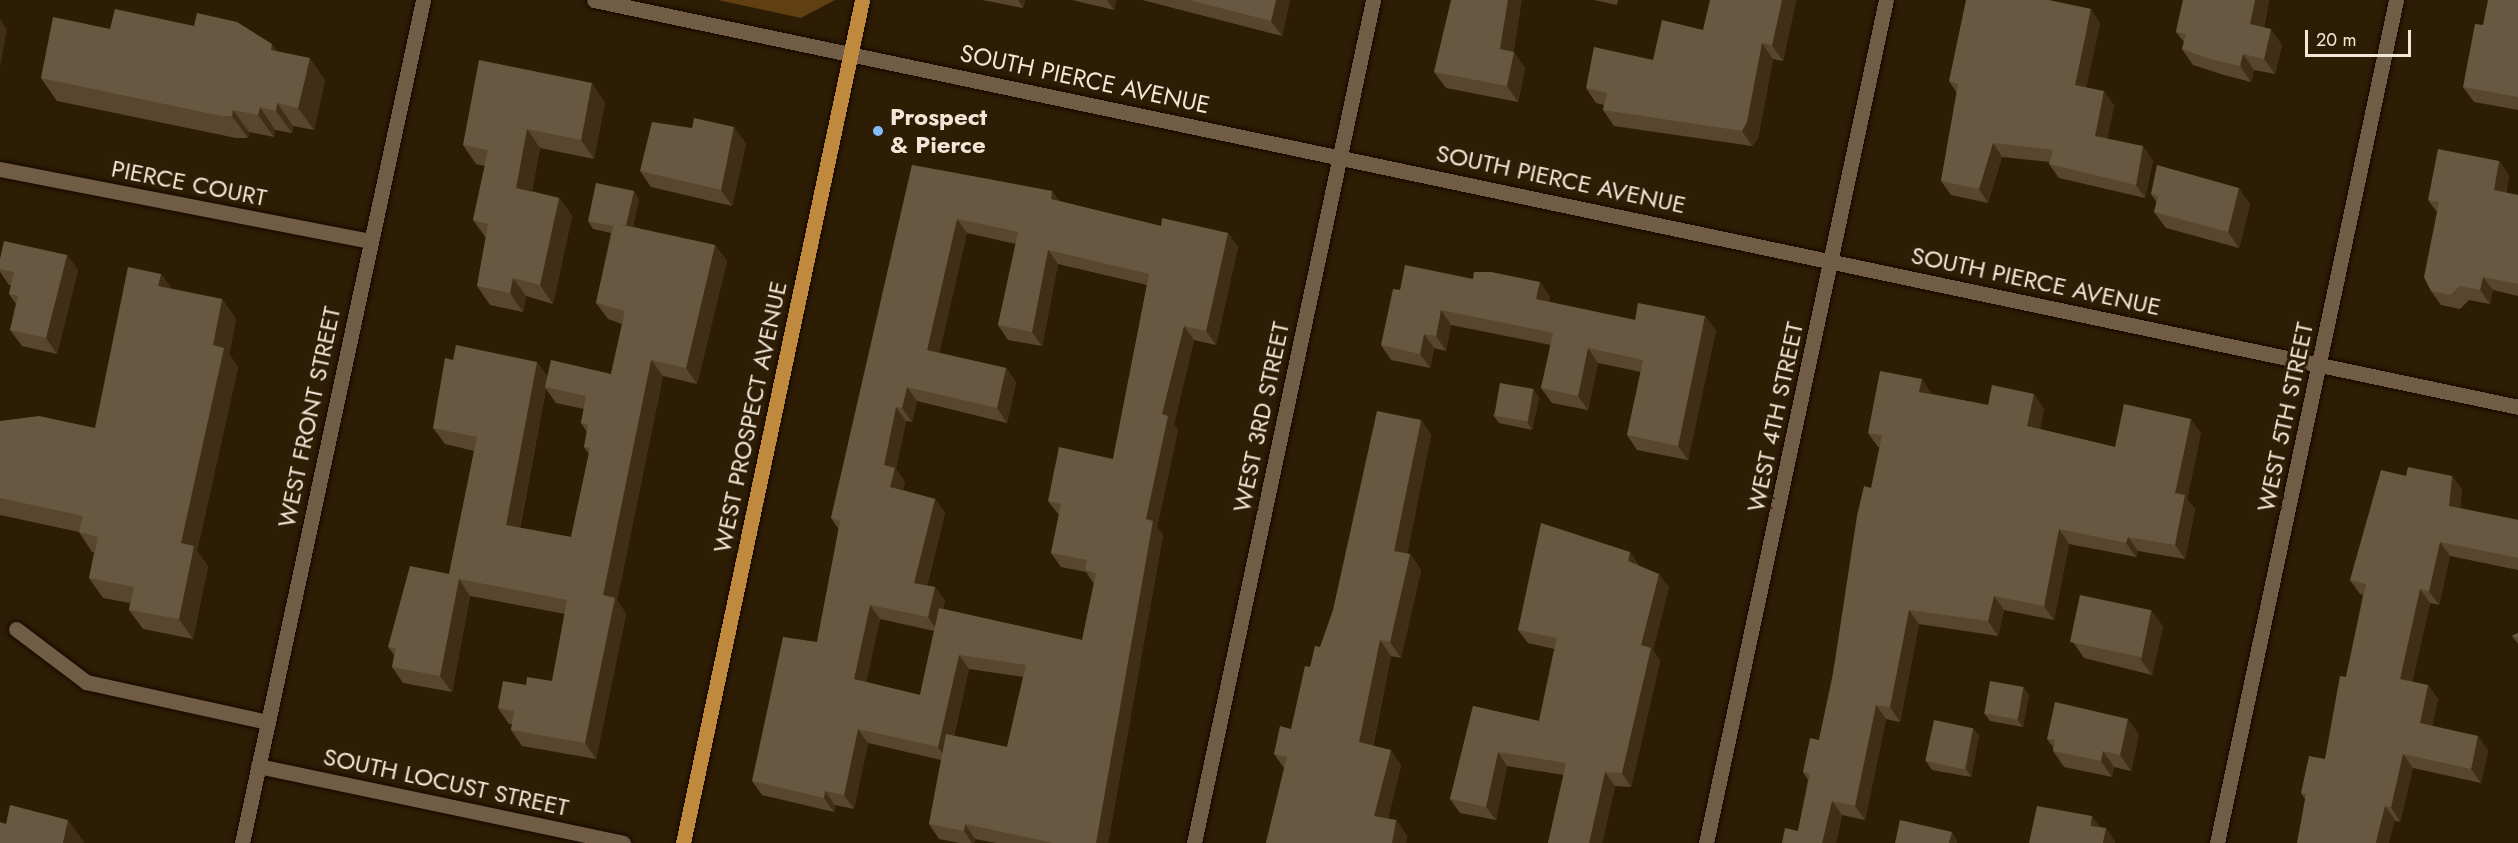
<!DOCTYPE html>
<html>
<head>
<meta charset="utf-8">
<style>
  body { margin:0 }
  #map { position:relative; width:2518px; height:843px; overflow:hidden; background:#2e1d05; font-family:Jost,sans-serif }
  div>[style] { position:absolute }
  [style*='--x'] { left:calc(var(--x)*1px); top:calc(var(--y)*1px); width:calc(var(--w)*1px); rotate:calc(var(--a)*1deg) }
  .green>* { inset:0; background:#604012 }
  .roads { filter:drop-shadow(0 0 2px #160700) drop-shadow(0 0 2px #160700) }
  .minor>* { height:15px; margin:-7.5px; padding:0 7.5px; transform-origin:7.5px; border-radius:7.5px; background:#715d45 }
  .major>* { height:15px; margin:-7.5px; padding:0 7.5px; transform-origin:7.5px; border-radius:7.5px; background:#c08a3e }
  .wall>* { inset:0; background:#58462f }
  .shaded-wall>* { inset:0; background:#402e16 }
  .building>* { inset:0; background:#685741; transform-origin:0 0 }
  .dots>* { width:16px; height:16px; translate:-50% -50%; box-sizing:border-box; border:3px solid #2e1d05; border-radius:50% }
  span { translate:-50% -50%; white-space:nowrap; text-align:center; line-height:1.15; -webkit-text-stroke:6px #2e1d05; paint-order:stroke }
  .street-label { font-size:24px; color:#f2e6d8 }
  .poi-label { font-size:24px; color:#f2e6d8; font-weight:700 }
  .left { translate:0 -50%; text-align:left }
  .scale { position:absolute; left:2305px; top:30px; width:106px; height:27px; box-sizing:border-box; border:3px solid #f2e6d8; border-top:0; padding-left:8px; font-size:18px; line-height:21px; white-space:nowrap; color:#f2e6d8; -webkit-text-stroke:4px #2e1d05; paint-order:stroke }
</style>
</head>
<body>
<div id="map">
  <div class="green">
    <i style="clip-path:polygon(718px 0,835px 0,801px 18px)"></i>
  </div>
  <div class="roads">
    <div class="minor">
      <i style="--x:594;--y:0;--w:1967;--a:11.94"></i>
      <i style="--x:0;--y:169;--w:377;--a:11"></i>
      <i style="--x:16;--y:629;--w:88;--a:37.1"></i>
      <i style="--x:86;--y:682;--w:186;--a:12.4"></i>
      <i style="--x:258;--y:766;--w:373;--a:11.9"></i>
      <i style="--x:242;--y:843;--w:862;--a:-77.88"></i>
      <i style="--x:1194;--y:843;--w:862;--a:-78.01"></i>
      <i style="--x:1706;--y:843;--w:862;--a:-77.95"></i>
      <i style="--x:2217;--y:843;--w:862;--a:-78.01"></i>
    </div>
    <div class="major">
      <i style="--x:683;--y:843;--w:862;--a:-78.01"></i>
    </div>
  </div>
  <div class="wall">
    <i style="clip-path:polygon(982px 0,1025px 0,1023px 8px)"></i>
    <i style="clip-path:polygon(1072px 0,1116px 0,1114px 10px)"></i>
    <i style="clip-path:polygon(1142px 0,1290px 0,1282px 36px)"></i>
    <i style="clip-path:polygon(1594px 0,1618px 0,1617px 5px)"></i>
    <i style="clip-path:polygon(1796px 0,1783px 61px,1773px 59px,1758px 138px,1752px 146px,1614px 126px,1603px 110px,1604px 105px,1596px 103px,1586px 88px,1653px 60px,1703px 30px)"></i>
    <i style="clip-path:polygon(2183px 0,2269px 0,2264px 27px,2282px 45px,2275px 74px,2254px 70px,2251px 82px,2224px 75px,2193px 65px,2182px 49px,2184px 42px,2176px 32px)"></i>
    <i style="clip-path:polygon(2518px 0,2518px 110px,2474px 102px,2463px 87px,2483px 25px)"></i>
    <i style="clip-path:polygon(2100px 23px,2086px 88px,2114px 105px,2107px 139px,2153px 160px,2145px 198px,2059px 178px,2049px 164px,2050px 162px,2002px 157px,1988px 203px,1951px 195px,1941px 181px,1957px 93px,1949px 81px)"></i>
    <i style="clip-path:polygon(110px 29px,277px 51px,325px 80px,314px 130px,293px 126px,292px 133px,275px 130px,274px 137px,249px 132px,248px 138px,236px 138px,57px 101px,41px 78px)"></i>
    <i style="clip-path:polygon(1513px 52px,1525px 68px,1518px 102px,1446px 88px,1434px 72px)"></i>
    <i style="clip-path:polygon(605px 102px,594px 159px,540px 148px,532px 191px,559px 198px,572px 216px,553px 304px,526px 296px,523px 312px,490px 305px,477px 286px,486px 238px,473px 220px,485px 166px,476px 164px,463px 145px)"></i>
    <i style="clip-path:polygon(746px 143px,732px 206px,651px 187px,640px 171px)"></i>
    <i style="clip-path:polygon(2499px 161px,2509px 175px,2506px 193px,2518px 195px,2518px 296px,2493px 290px,2490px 304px,2469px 300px,2460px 309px,2441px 305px,2431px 291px,2437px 212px,2428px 200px)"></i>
    <i style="clip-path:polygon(evenodd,912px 165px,1052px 191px,1059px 201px,1161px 226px,1228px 233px,1238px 247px,1216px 345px,1194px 340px,1174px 424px,1178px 430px,1157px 527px,1163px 535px,1108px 843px,996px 843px,975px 839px,974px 843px,960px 843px,939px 839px,929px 824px,941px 760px,868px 743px,854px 809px,835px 805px,834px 812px,762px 795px,752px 781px,817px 642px,839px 530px,831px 518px,912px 165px,967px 233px,1016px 244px,998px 325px,1008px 340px,1042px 346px,1058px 264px,1147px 285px,1113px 459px,1048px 501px,1059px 515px,1051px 553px,1061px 567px,1086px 572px,1094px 584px,1082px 640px,943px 609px,945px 601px,935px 587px,927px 586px,945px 513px,935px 499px,903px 490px,905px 482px,896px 469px,906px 421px,912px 422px,917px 401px,1007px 423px,1016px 382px,1006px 368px,939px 353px,967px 233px,912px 165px,880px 619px,934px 631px,920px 695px,866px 682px,880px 619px,912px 165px,969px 669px,1023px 677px,1007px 747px,954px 736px,969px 669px)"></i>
    <i style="clip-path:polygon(evenodd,634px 191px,639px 199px,633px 227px,715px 245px,727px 261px,697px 384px,663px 376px,617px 600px,626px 614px,596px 759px,522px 746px,511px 730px,512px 724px,509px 724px,498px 708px,526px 685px,552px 681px,565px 614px,470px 596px,452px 692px,403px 683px,392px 667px,394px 655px,388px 647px,449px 574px,474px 451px,445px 444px,433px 428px,453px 360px,537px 362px,547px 377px,611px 374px,622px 324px,608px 319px,596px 303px,611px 233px,593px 229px,588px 221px,634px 191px,546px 389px,556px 403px,584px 409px,581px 423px,587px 432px,584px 447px,589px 454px,571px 537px,520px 528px,546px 389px)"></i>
    <i style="clip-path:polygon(2151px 194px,2250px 204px,2239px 248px,2166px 228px,2154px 212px,2157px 203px)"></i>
    <i style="clip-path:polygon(67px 255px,78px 270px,57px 354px,22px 346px,10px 330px,16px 304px,9px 294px,11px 285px,9px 285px,0 272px,0 259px)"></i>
    <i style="clip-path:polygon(161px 274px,172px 289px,222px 299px,236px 319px,229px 354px,238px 367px,197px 551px,208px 566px,193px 639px,143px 629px,129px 610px,130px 603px,103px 598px,89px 578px,94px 552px,92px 552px,79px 532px,0 515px,0 421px,95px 428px)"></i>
    <i style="clip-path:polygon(1400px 290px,1550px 296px,1549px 302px,1635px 320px,1716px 330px,1688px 460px,1637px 450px,1627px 435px,1641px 372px,1598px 363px,1588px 410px,1552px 403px,1541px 388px,1551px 345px,1451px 325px,1446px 351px,1434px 348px,1430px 368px,1391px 360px,1381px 345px)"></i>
    <i style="clip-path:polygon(1533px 389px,1539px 398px,1532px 430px,1499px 423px,1493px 415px)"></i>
    <i style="clip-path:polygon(1932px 394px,1988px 405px,2044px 409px,2040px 429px,2115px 447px,2201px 433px,2187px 499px,2195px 509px,2185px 559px,2138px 551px,2136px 557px,2069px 544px,2054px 620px,2004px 610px,1998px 636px,1919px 624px,1900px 722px,1886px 719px,1865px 820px,1842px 815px,1836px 843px,1782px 843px,1798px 831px,1808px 780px,1803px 772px,1819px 740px,1880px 447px,1878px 447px,1868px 433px)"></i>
    <i style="clip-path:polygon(1421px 420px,1431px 435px,1407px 554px,1410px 554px,1421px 570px,1401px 658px,1391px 656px,1373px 746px,1401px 765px,1388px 819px,1396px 820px,1407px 836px,1406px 843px,1266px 843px,1284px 768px,1274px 754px,1291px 729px,1310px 667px,1320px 647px)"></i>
    <i style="clip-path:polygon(2452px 476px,2462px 490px,2460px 508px,2518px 520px,2518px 570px,2450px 556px,2439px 605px,2430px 603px,2412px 682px,2428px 685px,2438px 699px,2432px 726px,2488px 750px,2481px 783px,2413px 768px,2400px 822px,2305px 799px,2301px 793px,2325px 759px,2346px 677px,2363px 595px,2360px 594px,2350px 580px)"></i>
    <i style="clip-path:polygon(1630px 552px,1639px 566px,1669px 587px,1653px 650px,1660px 661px,1631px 787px,1615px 786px,1602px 843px,1548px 843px,1564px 775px,1507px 766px,1496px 820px,1460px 813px,1450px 799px,1473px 706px,1539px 721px,1554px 649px,1528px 643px,1518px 630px)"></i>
    <i style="clip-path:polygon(2163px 626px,2152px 675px,2084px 658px,2073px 642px)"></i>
    <i style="clip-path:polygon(2518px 633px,2518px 644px,2512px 636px)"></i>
    <i style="clip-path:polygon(2023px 687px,2029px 695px,2023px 727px,1990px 721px,1984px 713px)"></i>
    <i style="clip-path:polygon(1973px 728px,1979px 736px,1971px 777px,1932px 770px,1926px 761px)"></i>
    <i style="clip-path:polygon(2139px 734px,2131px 771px,2114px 767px,2112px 777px,2064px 767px,2053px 751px,2053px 747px,2047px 739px)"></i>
  </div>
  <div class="shaded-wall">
    <i style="clip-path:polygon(1018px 0,1025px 0,1023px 8px)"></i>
    <i style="clip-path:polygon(1107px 0,1116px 0,1114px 10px)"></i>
    <i style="clip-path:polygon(1276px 0,1290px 0,1282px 36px,1271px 21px)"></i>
    <i style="clip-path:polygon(1508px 0,1522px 0,1513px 57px,1514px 52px,1525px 68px,1518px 102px,1507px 86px,1500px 49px)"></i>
    <i style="clip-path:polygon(1782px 0,1796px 0,1783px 61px,1772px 45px)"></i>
    <i style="clip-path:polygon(2255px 0,2269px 0,2261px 40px,2250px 24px)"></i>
    <i style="clip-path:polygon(2091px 9px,2100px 23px,2084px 99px,2075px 85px)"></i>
    <i style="clip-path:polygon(0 19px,7px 29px,0 67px)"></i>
    <i style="clip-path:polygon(2271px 29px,2282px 45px,2275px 74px,2264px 59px)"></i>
    <i style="clip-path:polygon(1762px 43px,1773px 59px,1758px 138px,1752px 146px,1742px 131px)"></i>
    <i style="clip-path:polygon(272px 44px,288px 66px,271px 50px)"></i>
    <i style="clip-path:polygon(2243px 54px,2254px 70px,2251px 82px,2240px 66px)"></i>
    <i style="clip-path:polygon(310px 58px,325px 80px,314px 130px,298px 108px)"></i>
    <i style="clip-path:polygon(592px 83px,605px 102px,594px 159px,581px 140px)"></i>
    <i style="clip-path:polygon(2104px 91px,2114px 105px,2105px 150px,2095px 136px)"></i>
    <i style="clip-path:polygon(277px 103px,293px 126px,292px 133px,276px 111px)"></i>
    <i style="clip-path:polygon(260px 107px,275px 130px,274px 137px,258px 115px)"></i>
    <i style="clip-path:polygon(233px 110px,249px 132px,248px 138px,232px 116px)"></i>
    <i style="clip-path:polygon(734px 127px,746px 143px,732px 206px,721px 190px)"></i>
    <i style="clip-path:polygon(527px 129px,540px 148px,529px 207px,516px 188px)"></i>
    <i style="clip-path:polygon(1993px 143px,2002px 157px,1988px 203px,1979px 189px)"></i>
    <i style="clip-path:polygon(2143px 146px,2153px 160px,2145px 198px,2136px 185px)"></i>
    <i style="clip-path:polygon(2499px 161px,2509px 175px,2503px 204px,2494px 190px)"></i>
    <i style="clip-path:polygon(2239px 188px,2250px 204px,2239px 248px,2228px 232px)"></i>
    <i style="clip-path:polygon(634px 191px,639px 199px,631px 237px,625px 229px)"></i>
    <i style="clip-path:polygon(1052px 191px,1062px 206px,1051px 199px)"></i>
    <i style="clip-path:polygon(559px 198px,572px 216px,553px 304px,540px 285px)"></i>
    <i style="clip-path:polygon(957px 219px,967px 233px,937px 364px,927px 350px)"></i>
    <i style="clip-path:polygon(1228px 233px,1238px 247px,1216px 345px,1206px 331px)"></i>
    <i style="clip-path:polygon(715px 245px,727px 261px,697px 384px,686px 368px)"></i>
    <i style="clip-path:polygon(1048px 250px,1058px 264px,1042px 346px,1032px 332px)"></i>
    <i style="clip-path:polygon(67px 255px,78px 270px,57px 354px,46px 338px)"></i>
    <i style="clip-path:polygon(161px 274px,175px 293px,158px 286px)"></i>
    <i style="clip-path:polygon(2483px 277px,2493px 290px,2490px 304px,2480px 290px)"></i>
    <i style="clip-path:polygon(513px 278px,526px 296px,523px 312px,510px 293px)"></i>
    <i style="clip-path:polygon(1540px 282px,1550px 296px,1546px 313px,1536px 299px)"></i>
    <i style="clip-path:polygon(222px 299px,236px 319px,229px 354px,238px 367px,197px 551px,208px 566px,193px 639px,179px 619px,181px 543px,213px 345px)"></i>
    <i style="clip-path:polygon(1441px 310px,1451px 325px,1446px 351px,1436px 336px)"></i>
    <i style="clip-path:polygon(1705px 316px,1716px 330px,1688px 460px,1678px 446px)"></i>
    <i style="clip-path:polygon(1184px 326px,1194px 340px,1174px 424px,1178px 430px,1157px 527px,1163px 535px,1108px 843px,1096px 843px,1162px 414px)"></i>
    <i style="clip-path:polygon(1424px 334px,1434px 348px,1430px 368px,1420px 354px)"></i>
    <i style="clip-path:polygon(1588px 348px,1598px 363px,1588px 410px,1578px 396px)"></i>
    <i style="clip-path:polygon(651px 360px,663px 376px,617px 600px,626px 614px,596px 759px,585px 743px,603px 595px)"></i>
    <i style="clip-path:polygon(537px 362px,549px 378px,545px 387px,546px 389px,517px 541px,506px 525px)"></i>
    <i style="clip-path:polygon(1006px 368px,1016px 382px,1007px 423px,997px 408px)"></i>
    <i style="clip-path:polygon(1922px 379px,1932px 394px,1929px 406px,1919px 392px)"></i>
    <i style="clip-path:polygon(907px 387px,917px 401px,912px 422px,902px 408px)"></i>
    <i style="clip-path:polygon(1533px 389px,1539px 398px,1532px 430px,1527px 422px)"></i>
    <i style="clip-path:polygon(2034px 394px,2044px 409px,2038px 440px,2027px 426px)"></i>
    <i style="clip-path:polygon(896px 407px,906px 421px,896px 469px,905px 482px,900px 501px,890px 487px,884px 465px)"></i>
    <i style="clip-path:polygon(2191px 419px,2201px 433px,2187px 499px,2195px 509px,2185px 559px,2175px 545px,2175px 493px)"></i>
    <i style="clip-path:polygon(1421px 420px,1431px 435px,1405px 566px,1394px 551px)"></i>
    <i style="clip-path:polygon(2452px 476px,2462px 490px,2459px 520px,2449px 506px)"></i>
    <i style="clip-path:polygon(935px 499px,945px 513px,924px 597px,914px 583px)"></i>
    <i style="clip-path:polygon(2059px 529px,2069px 544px,2054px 620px,2044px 606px)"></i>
    <i style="clip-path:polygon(2128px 537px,2138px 551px,2136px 557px,2126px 543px)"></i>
    <i style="clip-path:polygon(2440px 542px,2450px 556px,2439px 605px,2429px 591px)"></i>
    <i style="clip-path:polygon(1630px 552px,1639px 565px,1637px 575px,1628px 561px)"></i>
    <i style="clip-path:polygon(1410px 554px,1421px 570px,1401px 658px,1390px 642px)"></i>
    <i style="clip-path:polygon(1659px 574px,1669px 587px,1653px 650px,1660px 661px,1631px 787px,1622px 773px,1641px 645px)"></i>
    <i style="clip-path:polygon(459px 579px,470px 596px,452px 692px,440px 676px)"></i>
    <i style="clip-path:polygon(935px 587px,945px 601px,938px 632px,928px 617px)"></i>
    <i style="clip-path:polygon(2420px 589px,2430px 603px,2410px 693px,2400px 679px)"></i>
    <i style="clip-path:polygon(1994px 596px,2004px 610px,1998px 636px,1988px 621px)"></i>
    <i style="clip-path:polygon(870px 605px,880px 619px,864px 693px,854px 679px)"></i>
    <i style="clip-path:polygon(1909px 610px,1919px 624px,1900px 722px,1890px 707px)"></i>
    <i style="clip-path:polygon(2151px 610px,2163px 626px,2152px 675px,2141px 660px)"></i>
    <i style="clip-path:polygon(1380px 640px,1391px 656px,1370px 758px,1359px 742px)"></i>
    <i style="clip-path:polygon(959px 655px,969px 669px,948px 761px,938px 747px)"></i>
    <i style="clip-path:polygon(2428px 685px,2438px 699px,2430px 737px,2420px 723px)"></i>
    <i style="clip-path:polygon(2023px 687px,2029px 695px,2023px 727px,2017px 719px)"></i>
    <i style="clip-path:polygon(1876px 705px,1886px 719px,1865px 820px,1855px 806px)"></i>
    <i style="clip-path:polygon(2128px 719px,2139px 734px,2131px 771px,2120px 755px)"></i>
    <i style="clip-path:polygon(1973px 728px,1979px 736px,1971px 777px,1966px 769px)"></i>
    <i style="clip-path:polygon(858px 729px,868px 743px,854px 809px,844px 795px)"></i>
    <i style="clip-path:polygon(2478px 736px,2488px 750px,2481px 783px,2471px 769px)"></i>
    <i style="clip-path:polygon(1391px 750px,1401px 765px,1385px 831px,1374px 816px)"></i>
    <i style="clip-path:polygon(2103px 751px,2114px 767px,2112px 777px,2101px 761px)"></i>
    <i style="clip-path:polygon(1498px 752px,1507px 766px,1496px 820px,1486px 807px)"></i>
    <i style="clip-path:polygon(2403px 754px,2413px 768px,2400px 822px,2391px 807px)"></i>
    <i style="clip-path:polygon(1605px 772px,1615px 786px,1602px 843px,1589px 843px)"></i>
    <i style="clip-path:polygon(825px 791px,835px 805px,834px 812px,824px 798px)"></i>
    <i style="clip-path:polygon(1832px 801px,1842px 815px,1836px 843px,1822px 843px)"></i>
    <i style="clip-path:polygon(2385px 806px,2395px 820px,2389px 843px,2376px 843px)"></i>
    <i style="clip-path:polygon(2092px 816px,2102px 829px,2091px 826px)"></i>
    <i style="clip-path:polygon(68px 820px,84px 842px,83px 843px,63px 843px)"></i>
    <i style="clip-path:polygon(1396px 820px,1407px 836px,1406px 843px,1392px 843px)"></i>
    <i style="clip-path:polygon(965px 824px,975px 839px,974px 843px,972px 843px,964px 831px)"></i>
    <i style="clip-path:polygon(2106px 828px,2115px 841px,2115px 843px,2103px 843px)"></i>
    <i style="clip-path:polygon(1952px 832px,1957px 840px,1957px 843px,1949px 843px)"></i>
  </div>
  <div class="building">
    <i style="clip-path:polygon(1189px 0,1276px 0,1271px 21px)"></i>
    <i style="clip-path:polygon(1451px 0,1508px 0,1500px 49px,1514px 52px,1507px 86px,1434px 72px)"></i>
    <i style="clip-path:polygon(1710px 0,1782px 0,1772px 45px,1762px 43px,1747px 122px,1742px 131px,1603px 110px,1607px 93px,1586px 88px,1594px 47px,1653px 60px,1662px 20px,1703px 30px)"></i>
    <i style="clip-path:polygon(1966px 0,2049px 0,2091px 9px,2075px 85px,2104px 91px,2095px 136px,2143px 146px,2136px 185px,2049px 164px,2053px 150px,1993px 143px,1979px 189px,1941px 181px,1958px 84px,1949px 81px)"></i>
    <i style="clip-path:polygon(2183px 0,2255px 0,2250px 24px,2271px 29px,2264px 59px,2243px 54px,2240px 66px,2213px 60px,2182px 49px,2186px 34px,2176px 32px)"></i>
    <i style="clip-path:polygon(2488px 0,2518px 0,2518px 97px,2463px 87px,2475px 24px,2483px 25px)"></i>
    <i style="clip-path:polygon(115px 9px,194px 26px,197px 13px,237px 22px,272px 44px,271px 50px,310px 58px,298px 108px,277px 103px,276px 111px,260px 107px,258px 115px,233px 110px,232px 116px,221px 116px,41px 78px,53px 17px,110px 29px)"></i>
    <i style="clip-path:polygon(479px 60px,592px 83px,581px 140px,527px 129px,516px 188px,559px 198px,540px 285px,513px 278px,510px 293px,477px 286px,488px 224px,473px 220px,488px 150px,463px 145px)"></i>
    <i style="clip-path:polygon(694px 118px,734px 127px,721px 190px,640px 171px,652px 122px,692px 128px)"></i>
    <i style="clip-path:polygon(2438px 149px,2499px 161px,2494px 190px,2518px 195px,2518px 284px,2483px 277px,2480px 290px,2460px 286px,2450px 295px,2431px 291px,2424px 277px,2439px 202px,2428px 200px)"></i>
    <i style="clip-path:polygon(evenodd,912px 165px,1052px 191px,1051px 199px,1161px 226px,1162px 218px,1228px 233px,1206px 331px,1184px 326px,1162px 414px,1168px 416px,1146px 519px,1153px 521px,1096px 843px,1053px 843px,965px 824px,964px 831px,929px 824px,946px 734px,1007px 747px,1026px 665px,959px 655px,938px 747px,858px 729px,844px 795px,825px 791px,824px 798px,752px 781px,783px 637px,817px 642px,840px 521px,831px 518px,912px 165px,957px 219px,1018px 232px,998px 325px,1032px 332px,1048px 250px,1149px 274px,1113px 459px,1059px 447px,1048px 501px,1061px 504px,1051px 553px,1087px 560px,1085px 570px,1096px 573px,1082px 640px,939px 608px,920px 695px,854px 679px,870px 605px,928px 617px,935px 587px,914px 583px,935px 499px,890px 487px,895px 468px,884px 465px,896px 407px,902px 408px,907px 387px,997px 408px,1006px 368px,927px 350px,957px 219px)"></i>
    <i style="clip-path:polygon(2157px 165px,2239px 188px,2228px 232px,2154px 212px,2158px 196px,2151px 194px)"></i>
    <i style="clip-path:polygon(596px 183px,634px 191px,626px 225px,614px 223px,613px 226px,588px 221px)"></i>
    <i style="clip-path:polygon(614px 223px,715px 245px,686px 368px,651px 360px,603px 595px,615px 598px,585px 743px,511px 730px,514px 711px,498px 708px,503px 681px,526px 685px,527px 677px,552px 681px,567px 600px,459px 579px,440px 676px,392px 667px,396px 648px,388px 647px,410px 566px,449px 574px,477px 437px,433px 428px,445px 358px,453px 360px,456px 345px,537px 362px,506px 525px,571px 537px,590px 448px,584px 447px,588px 425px,581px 423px,586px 396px,545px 387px,551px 360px,611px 374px,625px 311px,596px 303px)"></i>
    <i style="clip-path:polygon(4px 241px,67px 255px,46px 338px,10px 330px,18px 296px,9px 294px,14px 272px,0 269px,0 259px)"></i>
    <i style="clip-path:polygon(1405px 265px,1473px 279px,1474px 272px,1491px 272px,1540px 282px,1536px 299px,1635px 320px,1638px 303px,1705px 316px,1678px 446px,1627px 435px,1643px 360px,1588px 348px,1578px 396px,1541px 388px,1553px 333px,1441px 310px,1436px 336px,1424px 334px,1420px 354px,1381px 345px,1393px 289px,1400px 290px)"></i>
    <i style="clip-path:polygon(128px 267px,161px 274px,158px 286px,222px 299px,213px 345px,224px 348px,181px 543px,194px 546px,179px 619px,129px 610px,134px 587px,89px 578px,98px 537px,79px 532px,83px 516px,0 498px,0 421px,39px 416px,95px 428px)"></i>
    <i style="clip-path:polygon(1880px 371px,1922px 379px,1919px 392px,1988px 405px,1992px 385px,2034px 394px,2027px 426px,2115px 447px,2124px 404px,2191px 419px,2175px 493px,2185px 495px,2175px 545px,2128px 537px,2126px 543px,2059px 529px,2044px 606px,1994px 596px,1988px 621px,1909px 610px,1890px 707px,1876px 705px,1855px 806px,1832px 801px,1822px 843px,1782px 843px,1785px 828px,1798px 831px,1810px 774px,1803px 772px,1810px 738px,1819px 740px,1832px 680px,1857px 516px,1864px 486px,1871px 488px,1882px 435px,1868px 433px)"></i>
    <i style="left:1500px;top:383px;width:34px;height:33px;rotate:10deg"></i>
    <i style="clip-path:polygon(1377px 411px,1421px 420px,1394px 551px,1410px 554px,1390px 642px,1380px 640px,1359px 742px,1391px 750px,1374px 816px,1396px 820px,1392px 843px,1266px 843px,1287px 757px,1274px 754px,1280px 726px,1291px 729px,1305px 666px,1310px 667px,1315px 646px,1320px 647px,1333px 610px)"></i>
    <i style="clip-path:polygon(2408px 467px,2452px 476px,2449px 506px,2518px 520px,2518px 558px,2440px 542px,2429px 591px,2420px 589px,2400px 679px,2428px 685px,2420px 723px,2478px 736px,2471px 769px,2403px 754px,2391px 807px,2385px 806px,2376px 843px,2297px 843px,2306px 794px,2301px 793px,2309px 756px,2325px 759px,2340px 676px,2346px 677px,2366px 584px,2350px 580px,2381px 470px,2406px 476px)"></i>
    <i style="clip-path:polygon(1541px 523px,1630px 552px,1628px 561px,1659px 574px,1641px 645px,1651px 648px,1622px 773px,1605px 772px,1589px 843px,1548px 843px,1566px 763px,1498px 752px,1486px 807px,1450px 799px,1473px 706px,1539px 721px,1557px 638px,1518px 630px)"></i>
    <i style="left:2080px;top:595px;width:73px;height:48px;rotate:12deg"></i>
    <i style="clip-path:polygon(2518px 633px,2518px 638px,2512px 636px)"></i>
    <i style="left:1990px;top:681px;width:34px;height:33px;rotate:10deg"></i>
    <i style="clip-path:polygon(2055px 702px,2128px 719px,2120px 755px,2103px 751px,2101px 761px,2053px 751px,2055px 740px,2047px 739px)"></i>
    <i style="left:1934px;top:720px;width:40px;height:42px;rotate:12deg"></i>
    <i style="clip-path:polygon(10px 805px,68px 820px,63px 843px,0 843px,0 822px,6px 824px)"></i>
    <i style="clip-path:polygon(2037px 806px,2092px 816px,2091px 826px,2106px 828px,2103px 843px,2029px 843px)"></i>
    <i style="clip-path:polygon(1900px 820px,1952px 832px,1949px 843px,1895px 843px)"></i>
  </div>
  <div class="dots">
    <i style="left:878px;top:131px;background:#84bcfb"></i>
  </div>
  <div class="street-label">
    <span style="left:1085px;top:79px;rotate:12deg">SOUTH PIERCE AVENUE</span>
    <span style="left:1561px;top:179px;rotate:12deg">SOUTH PIERCE AVENUE</span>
    <span style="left:189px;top:183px;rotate:11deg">PIERCE COURT</span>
    <span style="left:2036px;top:281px;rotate:12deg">SOUTH PIERCE AVENUE</span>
    <span style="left:309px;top:417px;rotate:-78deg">WEST FRONT STREET</span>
    <span style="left:750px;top:417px;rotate:-78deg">WEST PROSPECT AVENUE</span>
    <span style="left:1261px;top:417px;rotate:-78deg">WEST 3RD STREET</span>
    <span style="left:1775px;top:417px;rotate:-78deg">WEST 4TH STREET</span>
    <span style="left:2285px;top:417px;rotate:-78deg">WEST 5TH STREET</span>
    <span style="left:446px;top:782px;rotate:12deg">SOUTH LOCUST STREET</span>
  </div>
  <div class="poi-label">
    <span class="left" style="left:890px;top:131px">Prospect<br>&amp; Pierce</span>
  </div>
  <div class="scale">20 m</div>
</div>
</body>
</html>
